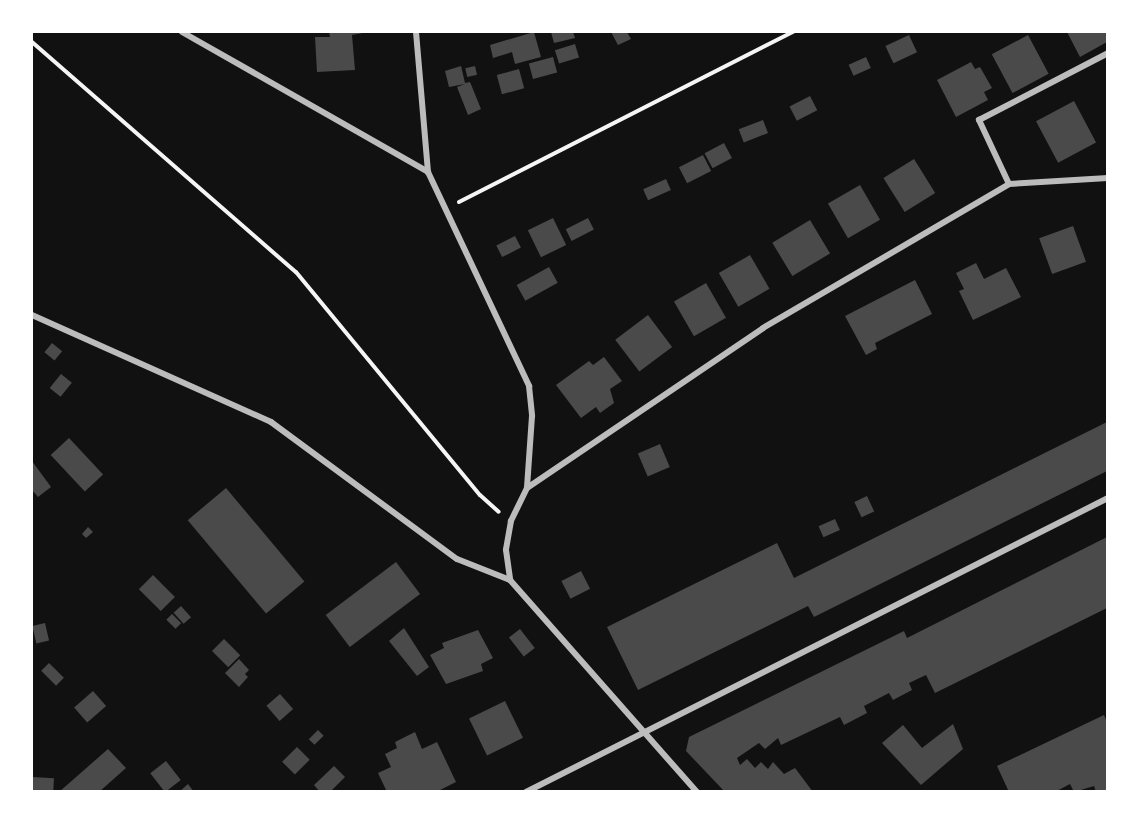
<!DOCTYPE html>
<html>
<head>
<meta charset="utf-8">
<style>
  body { margin:0 }
  #map { position:relative; width:1139px; height:823px; overflow:hidden; background:#111; font-family:Quicksand,sans-serif }
  div>[style] { position:absolute }
  [style*='--x'] { left:calc(var(--x)*1px); top:calc(var(--y)*1px); width:calc(var(--w)*1px); rotate:calc(var(--a)*1deg) }
  .building>* { inset:0; background:#4a4a4a; transform-origin:0 0 }
  .path>* { height:4px; margin:-2px; padding:0 2px; transform-origin:2px; border-radius:2px; background:#f5f5f5 }
  .minor>* { height:6px; margin:-3px; padding:0 3px; transform-origin:3px; border-radius:3px; background:#bcbcbc }
  span { translate:-50% -50%; white-space:nowrap; text-align:center; line-height:1.15; -webkit-text-stroke:4.5px #fff; paint-order:stroke }
  .frame { position:absolute; inset:0; border:33px solid #fff; pointer-events:none }
</style>
</head>
<body>
<div id="map">
  <div class="building">
    <i style="clip-path:polygon(329px 32px,368px 32px,352px 35px,355px 70px,317px 72px,315px 37px,330px 37px)"></i>
    <i style="clip-path:polygon(534px 32px,541px 57px,515px 64px,512px 52px,493px 58px,490px 45px)"></i>
    <i style="clip-path:polygon(551px 32px,573px 32px,575px 38px,554px 43px)"></i>
    <i style="clip-path:polygon(611px 32px,627px 32px,631px 39px,618px 45px)"></i>
    <i style="clip-path:polygon(1067px 32px,1107px 32px,1107px 42px,1080px 57px)"></i>
    <i style="left:909px;top:35px;width:19px;height:26px;rotate:65deg"></i>
    <i style="left:1028px;top:35px;width:44px;height:41px;rotate:62deg"></i>
    <i style="left:575px;top:44px;width:14px;height:21px;rotate:73deg"></i>
    <i style="left:553px;top:57px;width:16px;height:25px;rotate:75deg"></i>
    <i style="left:866px;top:57px;width:12px;height:19px;rotate:66deg"></i>
    <i style="clip-path:polygon(971px 62px,975px 69px,980px 67px,992px 88px,984px 92px,988px 100px,956px 117px,937px 80px)"></i>
    <i style="clip-path:polygon(461px 66px,465px 83px,470px 82px,481px 109px,468px 115px,457px 87px,465px 84px,449px 87px,445px 71px)"></i>
    <i style="left:475px;top:66px;width:9px;height:10px;rotate:77deg"></i>
    <i style="left:519px;top:69px;width:20px;height:23px;rotate:75deg"></i>
    <i style="left:810px;top:96px;width:16px;height:23px;rotate:63deg"></i>
    <i style="left:1074px;top:101px;width:47px;height:43px;rotate:62deg"></i>
    <i style="left:763px;top:120px;width:14px;height:26px;rotate:69deg"></i>
    <i style="left:724px;top:143px;width:17px;height:22px;rotate:62deg"></i>
    <i style="left:703px;top:155px;width:18px;height:27px;rotate:63deg"></i>
    <i style="left:914px;top:159px;width:40px;height:36px;rotate:58deg"></i>
    <i style="left:666px;top:179px;width:12px;height:25px;rotate:66deg"></i>
    <i style="left:860px;top:185px;width:40px;height:37px;rotate:60deg"></i>
    <i style="left:553px;top:218px;width:30px;height:28px;rotate:64deg"></i>
    <i style="left:588px;top:218px;width:13px;height:25px;rotate:63deg"></i>
    <i style="left:810px;top:220px;width:39px;height:44px;rotate:59deg"></i>
    <i style="left:1073px;top:226px;width:38px;height:36px;rotate:70deg"></i>
    <i style="left:515px;top:236px;width:13px;height:21px;rotate:63deg"></i>
    <i style="left:750px;top:255px;width:39px;height:36px;rotate:60deg"></i>
    <i style="clip-path:polygon(976px 263px,984px 279px,1006px 268px,1021px 297px,973px 320px,959px 291px,964px 289px,956px 273px)"></i>
    <i style="left:549px;top:267px;width:18px;height:37px;rotate:61deg"></i>
    <i style="clip-path:polygon(915px 280px,932px 314px,875px 343px,877px 349px,866px 355px,845px 316px)"></i>
    <i style="left:706px;top:283px;width:40px;height:37px;rotate:60deg"></i>
    <i style="left:648px;top:315px;width:40px;height:41px;rotate:53deg"></i>
    <i style="left:52px;top:343px;width:13px;height:12px;rotate:39deg"></i>
    <i style="clip-path:polygon(604px 357px,622px 381px,610px 389px,614px 403px,600px 413px,596px 407px,581px 418px,556px 385px,589px 361px,593px 365px)"></i>
    <i style="left:61px;top:374px;width:14px;height:18px;rotate:39deg"></i>
    <i style="clip-path:polygon(1107px 422px,1107px 471px,814px 617px,808px 606px,638px 690px,607px 627px,777px 543px,794px 578px)"></i>
    <i style="left:69px;top:438px;width:50px;height:25px;rotate:47deg"></i>
    <i style="left:660px;top:444px;width:25px;height:24px;rotate:67deg"></i>
    <i style="clip-path:polygon(32px 461px,51px 487px,38px 497px,32px 490px)"></i>
    <i style="left:226px;top:488px;width:122px;height:50px;rotate:50deg"></i>
    <i style="left:867px;top:496px;width:17px;height:14px;rotate:65deg"></i>
    <i style="left:835px;top:519px;width:12px;height:18px;rotate:66deg"></i>
    <i style="clip-path:polygon(88px 527px,93px 532px,86px 538px,82px 534px)"></i>
    <i style="clip-path:polygon(1107px 537px,1107px 608px,935px 693px,926px 675px,909px 683px,912px 690px,893px 700px,889px 693px,864px 706px,867px 713px,844px 725px,840px 717px,781px 745px,778px 738px,765px 749px,759px 743px,737px 758px,740px 765px,747px 759px,755px 768px,761px 762px,768px 769px,773px 762px,784px 774px,795px 768px,813px 792px,725px 792px,686px 751px,689px 737px,904px 631px,907px 638px)"></i>
    <i style="left:396px;top:562px;width:40px;height:88px;rotate:53deg"></i>
    <i style="left:581px;top:571px;width:20px;height:22px;rotate:63deg"></i>
    <i style="left:153px;top:575px;width:31px;height:20px;rotate:45deg"></i>
    <i style="left:181px;top:606px;width:15px;height:10px;rotate:48deg"></i>
    <i style="left:172px;top:614px;width:13px;height:8px;rotate:45deg"></i>
    <i style="left:45px;top:623px;width:18px;height:13px;rotate:77deg"></i>
    <i style="clip-path:polygon(404px 628px,429px 667px,417px 676px,389px 641px)"></i>
    <i style="left:520px;top:629px;width:24px;height:14px;rotate:52deg"></i>
    <i style="clip-path:polygon(478px 630px,493px 658px,481px 664px,483px 671px,446px 684px,430px 655px,444px 648px,442px 643px)"></i>
    <i style="left:224px;top:639px;width:23px;height:17px;rotate:45deg"></i>
    <i style="clip-path:polygon(239px 659px,249px 670px,245px 674px,248px 677px,239px 687px,225px 673px)"></i>
    <i style="left:49px;top:663px;width:21px;height:11px;rotate:45deg"></i>
    <i style="left:93px;top:691px;width:20px;height:25px;rotate:49deg"></i>
    <i style="left:280px;top:694px;width:20px;height:18px;rotate:49deg"></i>
    <i style="left:505px;top:701px;width:41px;height:40px;rotate:64deg"></i>
    <i style="clip-path:polygon(1104px 715px,1107px 722px,1107px 792px,1096px 792px,1094px 786px,1074px 792px,1070px 784px,1055px 792px,1009px 792px,997px 766px)"></i>
    <i style="clip-path:polygon(953px 724px,963px 749px,921px 785px,882px 743px,903px 725px,922px 748px)"></i>
    <i style="left:318px;top:730px;width:8px;height:13px;rotate:45deg"></i>
    <i style="clip-path:polygon(415px 732px,422px 749px,437px 742px,456px 782px,436px 792px,387px 792px,378px 773px,391px 767px,385px 754px,397px 748px,395px 742px)"></i>
    <i style="left:297px;top:747px;width:18px;height:21px;rotate:45deg"></i>
    <i style="clip-path:polygon(108px 749px,126px 768px,99px 792px,59px 792px)"></i>
    <i style="left:166px;top:761px;width:24px;height:20px;rotate:52deg"></i>
    <i style="clip-path:polygon(334px 766px,345px 777px,330px 792px,320px 792px,314px 785px)"></i>
    <i style="left:32px;top:777px;width:22px;height:15px;rotate:3deg"></i>
    <i style="clip-path:polygon(188px 784px,194px 792px,179px 792px)"></i>
  </div>
  <div class="path">
    <i style="--x:32;--y:42;--w:350;--a:41.1"></i>
    <i style="--x:296;--y:272;--w:289;--a:50.5"></i>
    <i style="--x:480;--y:495;--w:25;--a:42"></i>
    <i style="--x:459;--y:202;--w:375;--a:-27"></i>
  </div>
  <div class="minor">
    <i style="--x:182;--y:32;--w:283;--a:29.6"></i>
    <i style="--x:416;--y:32;--w:141;--a:85.1"></i>
    <i style="--x:428;--y:172;--w:237;--a:64.7"></i>
    <i style="--x:529;--y:386;--w:30;--a:84"></i>
    <i style="--x:532;--y:416;--w:72;--a:94"></i>
    <i style="--x:527;--y:488;--w:37;--a:116"></i>
    <i style="--x:511;--y:521;--w:29;--a:100"></i>
    <i style="--x:506;--y:550;--w:30;--a:82"></i>
    <i style="--x:510;--y:580;--w:283;--a:48.6"></i>
    <i style="--x:1009;--y:184;--w:71;--a:-115.1"></i>
    <i style="--x:979;--y:120;--w:145;--a:-27.4"></i>
    <i style="--x:32;--y:315;--w:262;--a:24.1"></i>
    <i style="--x:271;--y:422;--w:231;--a:36.4"></i>
    <i style="--x:457;--y:559;--w:57;--a:21.6"></i>
    <i style="--x:527;--y:488;--w:285;--a:-34.1"></i>
    <i style="--x:763;--y:328;--w:285;--a:-30.3"></i>
    <i style="--x:1009;--y:184;--w:99;--a:-3.5"></i>
    <i style="--x:526;--y:792;--w:652;--a:-26.8"></i>
  </div>
  <div class="frame"></div>
</div>
</body>
</html>
